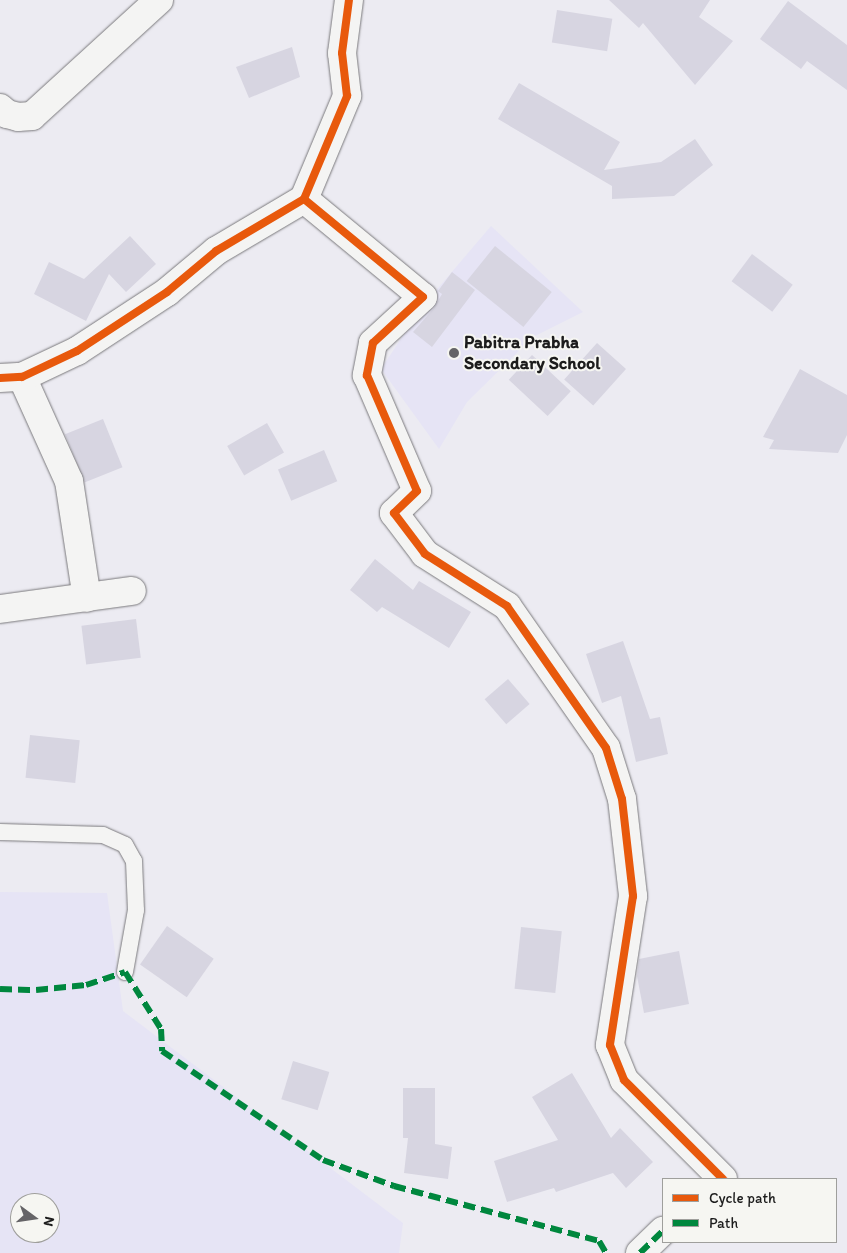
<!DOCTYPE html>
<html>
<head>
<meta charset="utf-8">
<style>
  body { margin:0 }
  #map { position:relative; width:847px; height:1253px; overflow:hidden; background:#ecebf2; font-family:Itim,sans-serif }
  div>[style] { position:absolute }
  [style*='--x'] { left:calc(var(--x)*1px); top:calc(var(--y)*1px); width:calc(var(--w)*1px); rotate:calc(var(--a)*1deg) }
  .built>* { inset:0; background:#e6e4f5 }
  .building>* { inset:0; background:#d7d5e1; transform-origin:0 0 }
  .roads { filter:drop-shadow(0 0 1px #7a797c) drop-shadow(0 0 1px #7a797c) }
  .service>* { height:16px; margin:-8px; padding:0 8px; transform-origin:8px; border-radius:8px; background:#f4f4f3 }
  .minor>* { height:28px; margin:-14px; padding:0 14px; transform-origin:14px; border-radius:14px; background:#f4f4f3 }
  .quiet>* { height:6px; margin-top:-3px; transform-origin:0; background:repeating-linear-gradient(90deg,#00873e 0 12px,transparent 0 18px) }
  .cycleway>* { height:8px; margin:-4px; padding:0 4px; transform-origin:4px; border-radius:4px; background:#e8590c }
  .dots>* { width:14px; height:14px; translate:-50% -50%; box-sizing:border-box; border:2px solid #f6f6f2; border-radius:50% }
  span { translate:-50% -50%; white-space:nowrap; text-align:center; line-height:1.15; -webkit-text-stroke:4px #f6f6f2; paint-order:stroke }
  .poi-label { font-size:18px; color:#1c1c1c; font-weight:700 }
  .left { translate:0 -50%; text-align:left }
  .legend { position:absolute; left:662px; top:1178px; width:175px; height:65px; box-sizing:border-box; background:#f6f6f2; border:1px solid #9f9f9c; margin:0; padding:6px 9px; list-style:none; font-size:15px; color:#1c1c1c }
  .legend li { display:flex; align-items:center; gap:10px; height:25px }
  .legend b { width:25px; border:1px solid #9f9f9c }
  .north { position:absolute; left:10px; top:1193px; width:50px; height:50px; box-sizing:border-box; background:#f6f6f2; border:1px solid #9f9f9c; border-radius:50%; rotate:104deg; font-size:14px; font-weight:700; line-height:20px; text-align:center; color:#1c1c1c }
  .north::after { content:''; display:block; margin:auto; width:18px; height:22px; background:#656467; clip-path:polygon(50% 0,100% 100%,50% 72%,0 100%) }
</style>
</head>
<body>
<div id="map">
  <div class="built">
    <i style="clip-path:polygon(491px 226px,583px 312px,533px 337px,467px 402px,439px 449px,381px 369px,422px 307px)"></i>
    <i style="clip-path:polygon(evenodd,0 892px,107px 893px,123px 1011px,403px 1223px,399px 1253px,0 1253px,0 892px,20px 1203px,50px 1203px,50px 1233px,20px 1233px,20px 1203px)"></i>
  </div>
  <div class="building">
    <i style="clip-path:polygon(609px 0,710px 0,699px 17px,733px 41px,695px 85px,643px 23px,639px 28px)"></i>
    <i style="clip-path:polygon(788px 1px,847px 45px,847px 90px,807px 61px,801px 69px,760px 39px)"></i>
    <i style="left:557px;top:10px;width:56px;height:33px;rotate:9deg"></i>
    <i style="clip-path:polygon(292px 47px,300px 77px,249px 98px,236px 67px)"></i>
    <i style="clip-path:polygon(519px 83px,620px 142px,604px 170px,661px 162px,695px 139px,713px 165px,674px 196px,612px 199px,612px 186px,498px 119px)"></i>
    <i style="clip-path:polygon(130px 236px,156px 264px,126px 292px,109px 274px,86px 321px,34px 294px,49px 262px,84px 279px)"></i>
    <i style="left:495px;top:246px;width:73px;height:45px;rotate:39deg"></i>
    <i style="left:752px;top:254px;width:51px;height:34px;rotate:37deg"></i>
    <i style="clip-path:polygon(452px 272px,475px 290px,432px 347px,413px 332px,434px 308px,442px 294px,438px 291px)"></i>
    <i style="left:597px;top:343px;width:39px;height:49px;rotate:42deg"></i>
    <i style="left:532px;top:355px;width:53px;height:34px;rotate:43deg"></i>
    <i style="clip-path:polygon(800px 369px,847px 395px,847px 435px,838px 453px,769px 449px,774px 440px,763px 437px)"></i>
    <i style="left:103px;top:419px;width:52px;height:41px;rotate:68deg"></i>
    <i style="left:267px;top:423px;width:34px;height:46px;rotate:60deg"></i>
    <i style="left:324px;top:450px;width:34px;height:50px;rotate:67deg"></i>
    <i style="clip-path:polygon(375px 559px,413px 590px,419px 581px,471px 612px,449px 648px,382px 607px,377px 612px,350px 590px)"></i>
    <i style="left:136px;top:619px;width:39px;height:55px;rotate:83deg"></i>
    <i style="clip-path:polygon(623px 641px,650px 719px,660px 717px,668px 754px,636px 762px,621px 696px,602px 703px,586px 654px)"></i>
    <i style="left:508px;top:679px;width:33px;height:31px;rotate:49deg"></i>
    <i style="left:30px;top:735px;width:50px;height:43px;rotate:6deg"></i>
    <i style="left:167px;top:926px;width:57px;height:47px;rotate:35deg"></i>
    <i style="left:521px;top:927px;width:41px;height:62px;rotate:6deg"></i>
    <i style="clip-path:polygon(679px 951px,689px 1004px,644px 1013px,637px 976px,639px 959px)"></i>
    <i style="left:293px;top:1061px;width:38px;height:40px;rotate:17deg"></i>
    <i style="clip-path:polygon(572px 1073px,611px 1138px,620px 1128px,653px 1162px,626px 1188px,613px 1173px,556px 1192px,554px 1188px,507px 1202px,494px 1161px,558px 1140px,532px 1097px)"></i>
    <i style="clip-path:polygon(403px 1088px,435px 1088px,435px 1144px,452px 1147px,448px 1179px,404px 1173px,408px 1138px,403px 1138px)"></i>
  </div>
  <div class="roads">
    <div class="service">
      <i style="--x:0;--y:832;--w:103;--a:1.7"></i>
      <i style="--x:103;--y:835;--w:24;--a:24"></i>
      <i style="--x:125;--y:845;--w:18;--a:61"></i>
      <i style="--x:134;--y:861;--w:49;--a:87.7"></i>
      <i style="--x:136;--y:910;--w:63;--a:100.1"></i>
    </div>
    <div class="minor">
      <i style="--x:0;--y:108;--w:9;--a:41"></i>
      <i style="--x:7;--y:114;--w:11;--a:15"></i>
      <i style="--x:18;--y:117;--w:14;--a:-4"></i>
      <i style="--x:32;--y:116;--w:172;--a:-42.4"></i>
      <i style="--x:304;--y:199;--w:154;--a:39.5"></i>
      <i style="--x:423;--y:297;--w:68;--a:137.4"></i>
      <i style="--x:373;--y:343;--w:33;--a:101"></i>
      <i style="--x:367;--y:375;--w:126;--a:66.7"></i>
      <i style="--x:417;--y:491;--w:32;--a:136"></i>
      <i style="--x:394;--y:513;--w:51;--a:52.9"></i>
      <i style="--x:425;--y:554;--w:97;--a:32.4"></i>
      <i style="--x:507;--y:606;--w:173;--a:55.1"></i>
      <i style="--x:606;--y:748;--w:53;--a:72.6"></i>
      <i style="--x:622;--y:799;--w:98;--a:83.5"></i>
      <i style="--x:633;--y:896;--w:151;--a:98.8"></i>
      <i style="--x:610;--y:1045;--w:38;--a:68"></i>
      <i style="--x:624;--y:1080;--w:140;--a:45"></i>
      <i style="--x:22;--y:377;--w:114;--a:65.7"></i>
      <i style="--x:69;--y:481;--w:118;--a:81.3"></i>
      <i style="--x:0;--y:378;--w:22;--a:-3"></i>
      <i style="--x:22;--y:377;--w:61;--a:-25.3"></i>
      <i style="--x:77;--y:351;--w:108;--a:-33.2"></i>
      <i style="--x:167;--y:292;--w:64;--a:-39.9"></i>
      <i style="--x:216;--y:251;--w:102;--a:-30.6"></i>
      <i style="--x:304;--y:199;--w:112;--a:-67.3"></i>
      <i style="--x:347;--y:96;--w:43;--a:-96.6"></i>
      <i style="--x:342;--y:53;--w:53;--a:-82.5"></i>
      <i style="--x:0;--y:609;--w:133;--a:-7.8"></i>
      <i style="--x:640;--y:1253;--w:32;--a:-44"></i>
    </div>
  </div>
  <div class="quiet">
    <i style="--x:0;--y:989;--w:36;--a:2"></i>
    <i style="--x:36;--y:990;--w:50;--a:-5.7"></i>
    <i style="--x:86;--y:985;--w:41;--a:-18.4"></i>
    <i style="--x:125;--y:972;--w:67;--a:57.7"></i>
    <i style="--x:161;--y:1029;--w:22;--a:87"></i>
    <i style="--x:162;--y:1051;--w:194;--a:34.1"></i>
    <i style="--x:323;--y:1160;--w:76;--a:20.1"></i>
    <i style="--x:394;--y:1186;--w:212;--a:15"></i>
    <i style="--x:599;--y:1241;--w:14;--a:60"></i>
    <i style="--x:640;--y:1253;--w:32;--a:-44"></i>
  </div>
  <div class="cycleway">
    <i style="--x:304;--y:199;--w:154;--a:39.5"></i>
    <i style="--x:423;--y:297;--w:68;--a:137.4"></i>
    <i style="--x:373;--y:343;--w:33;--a:101"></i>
    <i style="--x:367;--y:375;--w:126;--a:66.7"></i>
    <i style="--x:417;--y:491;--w:32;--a:136"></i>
    <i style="--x:394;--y:513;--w:51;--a:52.9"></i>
    <i style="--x:425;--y:554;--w:97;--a:32.4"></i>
    <i style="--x:507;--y:606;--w:173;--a:55.1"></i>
    <i style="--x:606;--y:748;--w:53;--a:72.6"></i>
    <i style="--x:622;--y:799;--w:98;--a:83.5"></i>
    <i style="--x:633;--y:896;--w:151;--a:98.8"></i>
    <i style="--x:610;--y:1045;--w:38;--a:68"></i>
    <i style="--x:624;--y:1080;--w:140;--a:45"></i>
    <i style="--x:0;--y:378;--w:22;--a:-3"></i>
    <i style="--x:22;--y:377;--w:61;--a:-25.3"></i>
    <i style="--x:77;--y:351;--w:108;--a:-33.2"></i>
    <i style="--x:167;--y:292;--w:64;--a:-39.9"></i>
    <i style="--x:216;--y:251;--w:102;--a:-30.6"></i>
    <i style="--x:304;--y:199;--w:112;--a:-67.3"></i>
    <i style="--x:347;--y:96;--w:43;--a:-96.6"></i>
    <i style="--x:342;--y:53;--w:53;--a:-82.5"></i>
  </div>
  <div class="dots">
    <i style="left:454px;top:353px;background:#656467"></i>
  </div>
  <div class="poi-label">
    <span class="left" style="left:464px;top:353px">Pabitra Prabha<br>Secondary School</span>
  </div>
  <ul class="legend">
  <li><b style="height:6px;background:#e8590c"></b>Cycle path</li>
  <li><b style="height:6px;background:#00873e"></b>Path</li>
  </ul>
  <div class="north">N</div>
</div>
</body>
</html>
